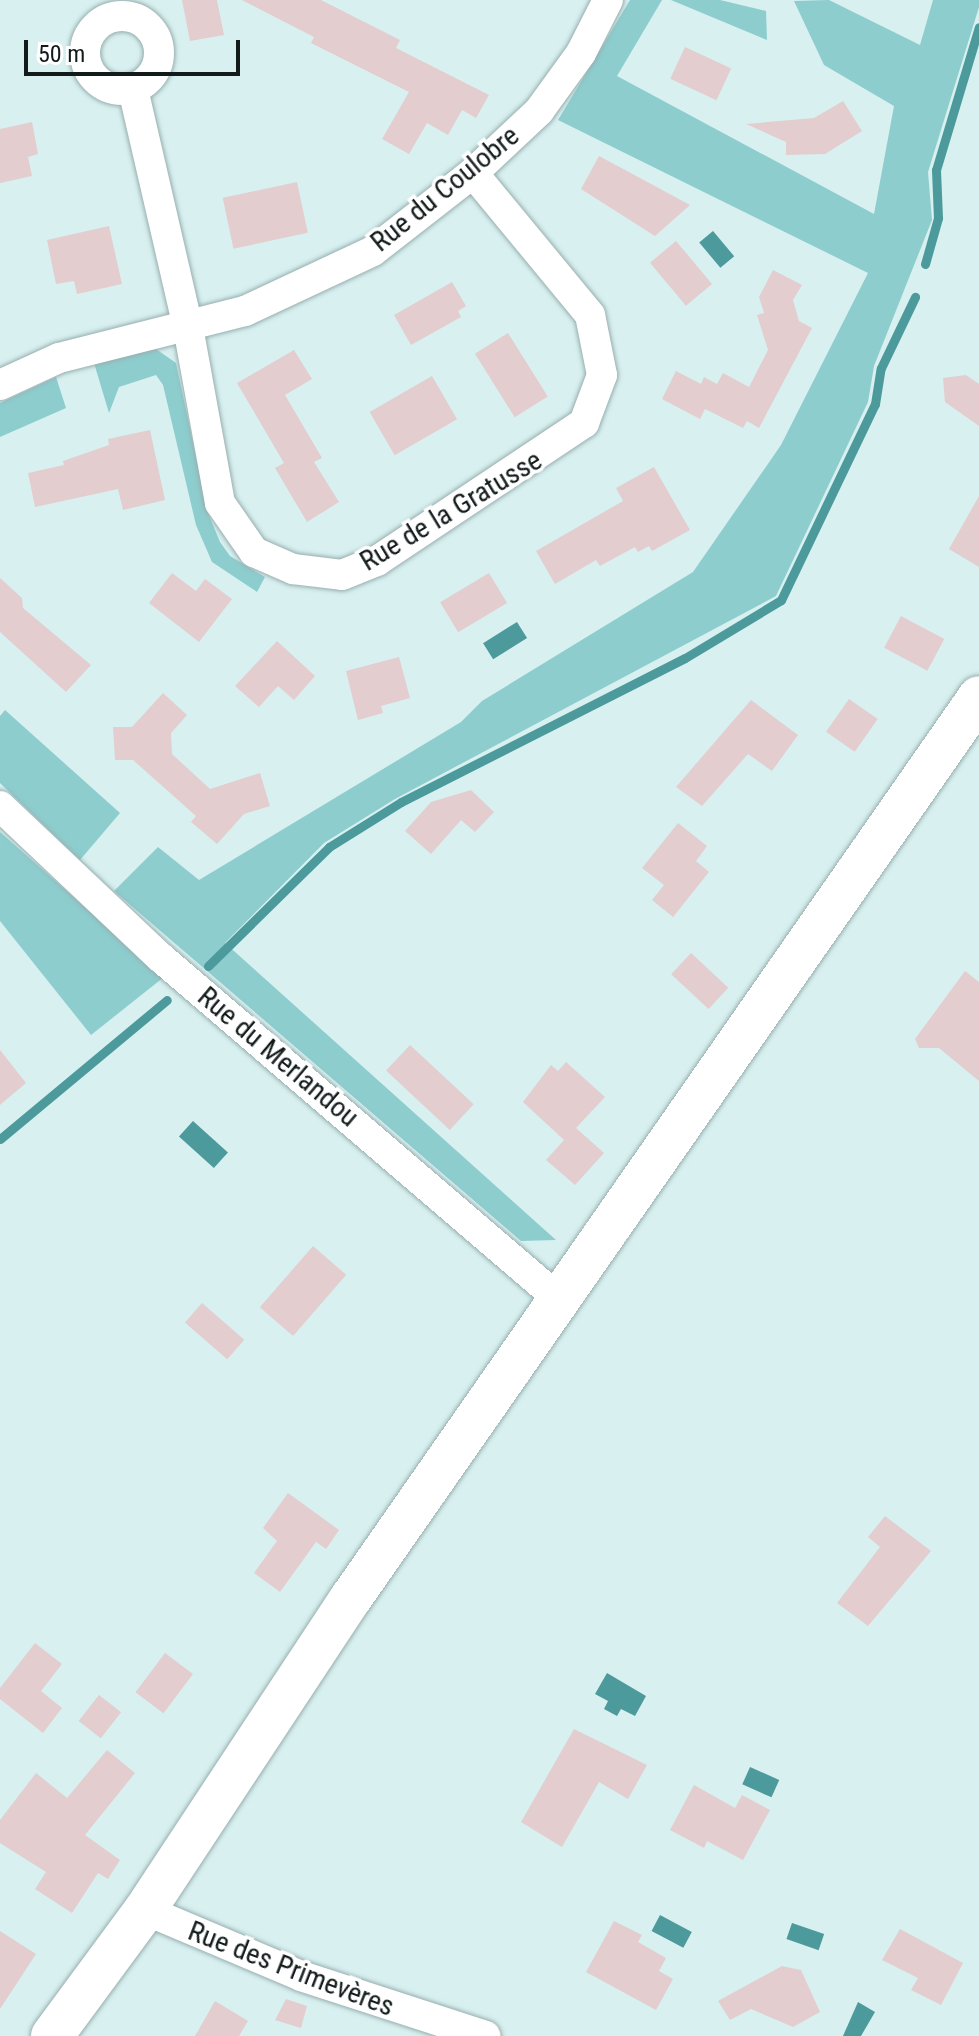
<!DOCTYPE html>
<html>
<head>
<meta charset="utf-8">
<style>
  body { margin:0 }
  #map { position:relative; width:979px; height:2036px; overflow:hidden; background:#d8f0f0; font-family:"Roboto Condensed",sans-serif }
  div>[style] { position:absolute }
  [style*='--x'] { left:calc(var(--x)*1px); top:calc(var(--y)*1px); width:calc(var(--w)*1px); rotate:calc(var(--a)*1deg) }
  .green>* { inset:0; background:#8dcdce }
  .water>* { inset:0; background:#4c9a9c; transform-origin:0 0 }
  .stream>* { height:9px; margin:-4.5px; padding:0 4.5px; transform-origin:4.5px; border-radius:4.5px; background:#4c9a9c }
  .building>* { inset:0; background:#e3cdce; transform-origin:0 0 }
  .roads { filter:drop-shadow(0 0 2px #98aeaf) drop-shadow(0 0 2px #98aeaf) }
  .street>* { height:30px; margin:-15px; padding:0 15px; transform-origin:15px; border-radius:15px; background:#fff }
  .street>.ring { margin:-15px; padding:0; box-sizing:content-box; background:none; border:30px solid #fff; border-radius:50% }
  .secondary>* { height:42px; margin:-21px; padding:0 21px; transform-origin:21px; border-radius:21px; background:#fff }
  span { translate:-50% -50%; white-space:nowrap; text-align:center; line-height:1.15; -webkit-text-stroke:7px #fff; paint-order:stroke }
  .street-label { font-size:28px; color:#121a1a }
  .scale { position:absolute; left:24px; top:40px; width:216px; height:36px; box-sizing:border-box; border:4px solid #121a1a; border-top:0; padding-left:10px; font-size:24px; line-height:28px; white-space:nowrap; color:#121a1a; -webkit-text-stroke:6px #fff; paint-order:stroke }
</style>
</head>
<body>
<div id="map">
  <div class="green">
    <i style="clip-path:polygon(630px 0,662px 0,617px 76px,874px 214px,894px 106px,824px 65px,794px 1px,829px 0,920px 45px,933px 0,979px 0,979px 7px,928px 172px,932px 220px,874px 366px,868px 402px,776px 596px,395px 799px,324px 843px,225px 943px,556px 1240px,521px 1241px,114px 891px,158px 847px,199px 880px,461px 722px,482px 701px,693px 572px,781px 445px,868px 273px,558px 120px)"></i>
    <i style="clip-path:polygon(671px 0,720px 0,766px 11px,767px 40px)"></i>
    <i style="clip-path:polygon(153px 347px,176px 363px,208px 513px,220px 542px,230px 556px,265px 577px,257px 592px,212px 562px,196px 525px,163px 385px,156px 375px,119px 387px,109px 413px,94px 363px)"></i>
    <i style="clip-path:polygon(56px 377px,66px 408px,0 437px,0 403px)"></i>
    <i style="clip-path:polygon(5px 710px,120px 813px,80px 860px,0 783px,0 716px)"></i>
    <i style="clip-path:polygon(0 832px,164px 977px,91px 1035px,0 921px)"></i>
  </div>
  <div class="water">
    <i style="left:713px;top:231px;width:33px;height:18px;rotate:50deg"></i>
    <i style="left:517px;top:622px;width:19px;height:40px;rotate:58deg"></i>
    <i style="left:193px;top:1121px;width:47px;height:21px;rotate:42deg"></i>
    <i style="clip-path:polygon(607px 1673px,646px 1696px,635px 1716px,621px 1709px,617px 1716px,604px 1709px,608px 1701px,595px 1694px)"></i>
    <i style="left:750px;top:1767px;width:32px;height:19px;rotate:24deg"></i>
    <i style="left:660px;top:1915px;width:36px;height:18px;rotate:28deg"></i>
    <i style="left:792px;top:1923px;width:34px;height:17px;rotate:19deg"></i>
    <i style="clip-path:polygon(858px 2002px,875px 2012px,861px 2036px,843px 2036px)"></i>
  </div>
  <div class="stream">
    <i style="--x:925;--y:264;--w:48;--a:-74.2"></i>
    <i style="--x:938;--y:218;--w:48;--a:-92.4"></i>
    <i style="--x:936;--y:170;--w:149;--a:-73.3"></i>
    <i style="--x:208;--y:966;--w:170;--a:-44.5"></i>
    <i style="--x:329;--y:847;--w:85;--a:-32"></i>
    <i style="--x:401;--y:802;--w:318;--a:-26.9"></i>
    <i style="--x:685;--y:658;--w:112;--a:-31.1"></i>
    <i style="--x:781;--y:600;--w:217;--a:-64.4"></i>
    <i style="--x:875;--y:404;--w:36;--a:-81"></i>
    <i style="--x:881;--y:368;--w:79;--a:-64.4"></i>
    <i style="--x:0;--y:1139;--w:217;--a:-39.8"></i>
  </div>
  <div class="building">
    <i style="clip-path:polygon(182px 0,217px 0,224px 35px,190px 41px)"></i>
    <i style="clip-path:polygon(242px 0,321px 0,400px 40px,396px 48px,489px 95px,476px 118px,462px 110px,448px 135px,427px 123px,409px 154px,382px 139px,409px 92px,311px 43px,314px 37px)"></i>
    <i style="left:685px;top:47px;width:51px;height:35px;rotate:25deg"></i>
    <i style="clip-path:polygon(843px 101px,862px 131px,825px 154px,786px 155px,786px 142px,746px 124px,814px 118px)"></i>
    <i style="clip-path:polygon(32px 122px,38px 154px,28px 157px,32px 176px,0 183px,0 129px)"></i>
    <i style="clip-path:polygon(599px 156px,627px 171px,690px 205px,655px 236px,581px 189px)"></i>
    <i style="left:297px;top:182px;width:52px;height:76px;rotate:78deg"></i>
    <i style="clip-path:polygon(109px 226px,122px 284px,77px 294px,74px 281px,56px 284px,47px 240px)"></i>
    <i style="left:676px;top:241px;width:56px;height:34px;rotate:50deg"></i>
    <i style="clip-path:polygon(773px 270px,802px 285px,793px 300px,799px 321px,812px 328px,759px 428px,747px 421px,743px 428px,705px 409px,700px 419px,662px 399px,676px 371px,701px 384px,704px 377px,717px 384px,723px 373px,749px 387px,768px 350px,757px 315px,764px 313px,759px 297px)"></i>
    <i style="clip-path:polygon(452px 282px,466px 306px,458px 311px,461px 317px,411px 345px,394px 315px)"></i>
    <i style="left:508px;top:333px;width:75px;height:39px;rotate:58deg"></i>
    <i style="clip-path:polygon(294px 350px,312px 379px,285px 395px,322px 458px,314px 462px,339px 502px,307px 522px,275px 468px,284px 463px,237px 383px)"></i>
    <i style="clip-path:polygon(966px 375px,979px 384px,979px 426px,945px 402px,943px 378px)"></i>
    <i style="left:432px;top:376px;width:50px;height:72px;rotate:60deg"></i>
    <i style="clip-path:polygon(150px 430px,165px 500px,123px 510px,118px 489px,35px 507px,28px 473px,64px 465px,63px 461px,109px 445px,108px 439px)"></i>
    <i style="clip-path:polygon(654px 467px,690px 530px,652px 551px,649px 546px,638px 552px,635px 547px,600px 566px,596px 560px,555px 584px,536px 551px,623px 501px,616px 488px)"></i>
    <i style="clip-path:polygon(979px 496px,979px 567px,949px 549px)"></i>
    <i style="clip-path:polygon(172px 573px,196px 591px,205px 579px,232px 599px,199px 642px,149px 603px)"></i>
    <i style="left:489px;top:573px;width:35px;height:57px;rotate:59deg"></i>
    <i style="clip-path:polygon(0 578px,22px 598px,23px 608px,91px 665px,66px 692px,0 632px)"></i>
    <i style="left:901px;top:616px;width:49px;height:36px;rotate:28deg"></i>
    <i style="clip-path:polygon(277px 641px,315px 676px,294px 700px,278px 686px,259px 707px,235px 686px)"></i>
    <i style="clip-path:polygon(399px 657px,410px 698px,381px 706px,383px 713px,358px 720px,346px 671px)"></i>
    <i style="clip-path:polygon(163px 693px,187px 715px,171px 733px,172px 754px,210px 789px,260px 773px,270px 806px,244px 814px,217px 844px,191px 822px,196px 816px,133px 760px,115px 760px,113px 727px,132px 727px)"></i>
    <i style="left:849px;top:699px;width:35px;height:40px;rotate:35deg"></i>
    <i style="clip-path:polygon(751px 700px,798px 735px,772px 771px,748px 754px,702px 806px,676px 787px)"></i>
    <i style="clip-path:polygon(471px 790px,494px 812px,475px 832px,461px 820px,431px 854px,405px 831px,431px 802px)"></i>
    <i style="clip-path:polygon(678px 823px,707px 846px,696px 861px,709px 872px,673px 917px,652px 900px,664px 885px,642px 868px)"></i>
    <i style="left:691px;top:953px;width:51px;height:29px;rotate:43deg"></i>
    <i style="clip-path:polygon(965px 971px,979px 982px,979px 1081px,939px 1048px,919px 1048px,915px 1039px)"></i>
    <i style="left:410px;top:1045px;width:87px;height:35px;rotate:43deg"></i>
    <i style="clip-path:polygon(0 1050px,26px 1083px,0 1105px)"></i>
    <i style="clip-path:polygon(566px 1062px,605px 1097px,576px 1128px,604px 1153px,575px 1185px,546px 1160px,564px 1140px,523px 1102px,551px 1065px,558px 1071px)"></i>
    <i style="left:313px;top:1246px;width:44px;height:81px;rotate:41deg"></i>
    <i style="left:202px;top:1303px;width:56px;height:26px;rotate:41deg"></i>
    <i style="clip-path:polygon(288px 1493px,339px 1530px,326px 1549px,316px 1542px,280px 1592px,254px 1573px,277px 1541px,263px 1528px)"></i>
    <i style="clip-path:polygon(885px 1516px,931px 1551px,868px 1626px,837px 1603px,880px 1547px,868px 1537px)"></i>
    <i style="clip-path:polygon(35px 1643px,62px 1664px,41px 1691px,62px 1708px,43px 1733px,0 1699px,0 1688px)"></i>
    <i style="left:165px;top:1653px;width:35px;height:49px;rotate:37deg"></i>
    <i style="left:99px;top:1695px;width:28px;height:33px;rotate:38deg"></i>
    <i style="clip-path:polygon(574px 1729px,647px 1765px,628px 1799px,599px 1782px,562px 1847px,521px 1822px)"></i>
    <i style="clip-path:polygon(107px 1750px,135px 1773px,85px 1835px,120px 1860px,108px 1879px,98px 1873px,72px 1913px,35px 1889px,46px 1872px,0 1843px,0 1820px,36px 1773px,67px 1798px)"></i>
    <i style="clip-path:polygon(694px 1785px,735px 1808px,742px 1795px,770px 1810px,743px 1860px,707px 1841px,704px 1848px,670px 1830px)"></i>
    <i style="clip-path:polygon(614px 1921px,642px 1935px,638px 1942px,666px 1958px,659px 1971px,673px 1979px,656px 2010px,586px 1972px)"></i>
    <i style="clip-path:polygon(900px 1929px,963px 1963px,941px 2005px,911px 1990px,918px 1978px,882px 1960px)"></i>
    <i style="clip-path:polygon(0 1931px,36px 1954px,0 2009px)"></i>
    <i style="clip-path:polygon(782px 1966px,801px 1970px,820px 2012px,793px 2027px,751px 2009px,730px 2020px,718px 2001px)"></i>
    <i style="clip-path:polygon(286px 1999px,307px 2006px,301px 2028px,275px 2020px)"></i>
    <i style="clip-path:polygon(215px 2001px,248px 2021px,239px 2036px,195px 2036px)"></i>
  </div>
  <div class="roads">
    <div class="street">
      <i class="ring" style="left:85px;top:16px;width:44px;height:44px"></i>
      <i style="--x:133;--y:89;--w:244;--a:77"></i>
      <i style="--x:188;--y:327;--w:179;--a:79.7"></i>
      <i style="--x:220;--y:503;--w:60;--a:55.2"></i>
      <i style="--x:254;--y:552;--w:43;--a:23.6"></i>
      <i style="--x:293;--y:569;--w:49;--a:7"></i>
      <i style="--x:342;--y:575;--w:38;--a:-22"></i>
      <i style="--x:377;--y:561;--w:249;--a:-33.7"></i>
      <i style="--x:584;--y:423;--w:51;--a:-69.4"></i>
      <i style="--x:602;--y:375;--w:61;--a:-101.3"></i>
      <i style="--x:590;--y:315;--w:184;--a:-129.5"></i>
      <i style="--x:0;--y:385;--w:65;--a:-24.6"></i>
      <i style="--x:59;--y:358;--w:192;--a:-14.2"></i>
      <i style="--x:245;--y:311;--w:141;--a:-25.1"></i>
      <i style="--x:373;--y:251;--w:127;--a:-38"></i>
      <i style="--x:473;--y:173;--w:91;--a:-43.2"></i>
      <i style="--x:539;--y:111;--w:72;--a:-54.1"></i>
      <i style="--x:581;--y:53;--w:59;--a:-63"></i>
      <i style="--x:0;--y:806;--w:221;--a:43.4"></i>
      <i style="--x:161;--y:958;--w:527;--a:40.61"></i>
      <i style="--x:145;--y:1910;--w:169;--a:22.9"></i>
      <i style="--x:301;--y:1976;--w:194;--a:18"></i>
    </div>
    <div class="secondary">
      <i style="--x:52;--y:2036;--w:157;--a:-53.6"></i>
      <i style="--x:145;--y:1910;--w:374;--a:-56.6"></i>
      <i style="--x:351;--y:1598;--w:1098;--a:-55.12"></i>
    </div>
  </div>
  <div class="street-label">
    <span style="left:445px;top:189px;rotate:-39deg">Rue du Coulobre</span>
    <span style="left:451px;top:511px;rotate:-31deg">Rue de la Gratusse</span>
    <span style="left:278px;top:1057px;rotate:40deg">Rue du Merlandou</span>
    <span style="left:291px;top:1969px;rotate:21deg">Rue des Primevères</span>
  </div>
  <div class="scale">50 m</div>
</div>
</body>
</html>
